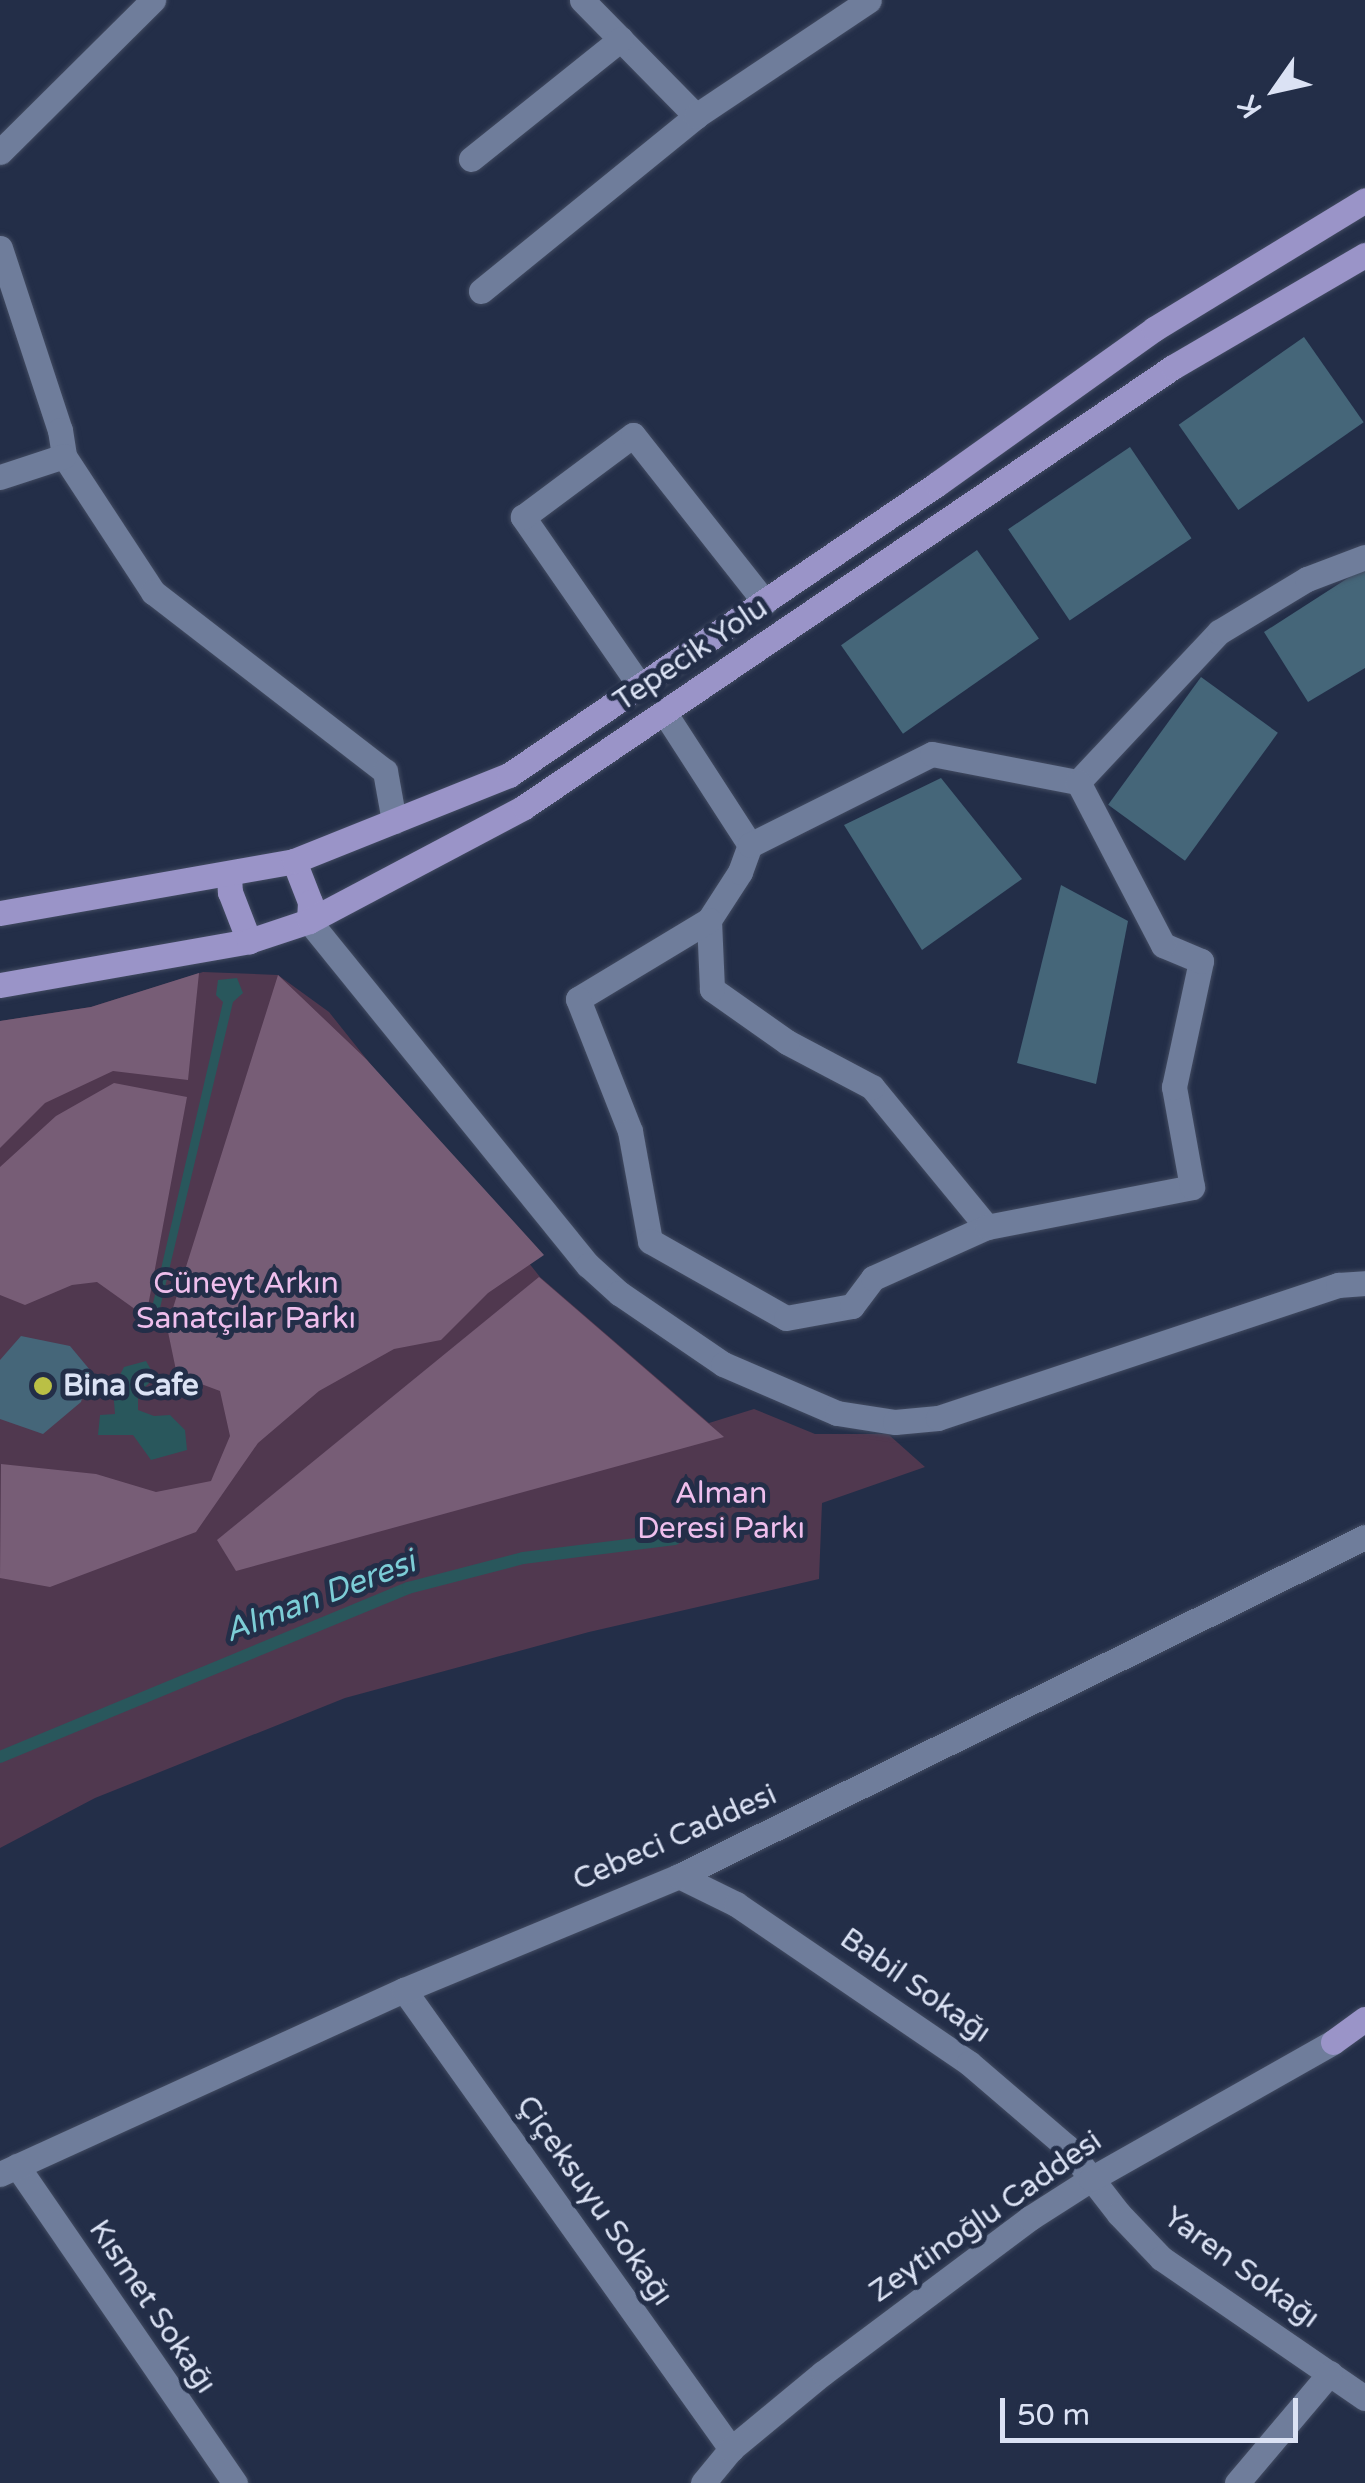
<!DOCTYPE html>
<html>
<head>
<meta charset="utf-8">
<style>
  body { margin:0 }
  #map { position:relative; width:1365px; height:2483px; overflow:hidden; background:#232e48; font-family:"Varela Round",sans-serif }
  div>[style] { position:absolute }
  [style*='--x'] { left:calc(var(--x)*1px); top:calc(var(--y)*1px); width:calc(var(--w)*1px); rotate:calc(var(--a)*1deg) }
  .green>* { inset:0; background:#50384f }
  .forest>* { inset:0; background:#775d76 }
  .water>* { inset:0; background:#29575c }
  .stream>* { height:12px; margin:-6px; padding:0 6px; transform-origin:6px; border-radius:6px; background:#29575c }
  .building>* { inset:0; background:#456679; transform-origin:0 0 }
  .roads { filter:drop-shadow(0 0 2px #424b61) drop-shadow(0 0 2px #424b61) }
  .minor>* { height:25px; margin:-12.5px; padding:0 12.5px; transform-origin:12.5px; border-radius:12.5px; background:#6f7d9b }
  .major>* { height:25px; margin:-12.5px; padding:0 12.5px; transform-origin:12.5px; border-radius:12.5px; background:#9a94c8 }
  .dots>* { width:28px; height:28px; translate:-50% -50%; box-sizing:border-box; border:5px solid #232e48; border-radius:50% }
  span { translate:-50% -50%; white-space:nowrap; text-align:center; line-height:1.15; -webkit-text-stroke:10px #232e48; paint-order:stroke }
  .street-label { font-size:30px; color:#dbe2f4 }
  .park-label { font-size:30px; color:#eebeec }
  .poi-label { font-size:30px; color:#dbe2f4; font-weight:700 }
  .left { translate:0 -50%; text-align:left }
  .water-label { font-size:32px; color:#7ccdd6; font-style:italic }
  .north { position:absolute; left:1225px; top:40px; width:100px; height:100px; -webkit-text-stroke:8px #232e48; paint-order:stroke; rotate:236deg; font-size:28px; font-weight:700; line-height:40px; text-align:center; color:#dbe2f4 }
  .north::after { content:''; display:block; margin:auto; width:35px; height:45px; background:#dbe2f4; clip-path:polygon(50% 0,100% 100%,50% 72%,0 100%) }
  .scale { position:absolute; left:1000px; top:2398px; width:298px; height:45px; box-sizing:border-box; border:5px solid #dbe2f4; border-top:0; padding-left:12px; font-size:30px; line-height:35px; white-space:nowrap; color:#dbe2f4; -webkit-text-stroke:8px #232e48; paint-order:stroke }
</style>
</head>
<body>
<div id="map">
  <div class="green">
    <i style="clip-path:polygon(203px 972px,278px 975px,329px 1012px,540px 1277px,709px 1423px,754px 1409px,815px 1434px,888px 1434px,925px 1467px,822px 1503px,819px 1579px,589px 1632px,345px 1698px,95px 1798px,0 1848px,0 1021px,91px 1007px)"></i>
  </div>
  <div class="forest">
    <i style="clip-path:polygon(199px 973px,188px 1080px,113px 1071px,45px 1103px,0 1148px,0 1021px,91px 1007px)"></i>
    <i style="clip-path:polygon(278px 975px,366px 1059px,544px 1255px,488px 1293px,441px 1340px,394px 1349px,319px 1391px,258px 1443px,196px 1532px,50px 1587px,0 1578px,1px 1464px,96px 1474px,156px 1492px,211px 1481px,230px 1436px,220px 1391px,177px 1375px,167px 1327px)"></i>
    <i style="clip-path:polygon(114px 1083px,187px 1097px,146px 1317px,97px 1282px,72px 1285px,25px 1305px,0 1295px,0 1167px,56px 1116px)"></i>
    <i style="clip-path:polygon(539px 1277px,724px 1437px,236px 1571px,217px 1540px)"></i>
  </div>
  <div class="water">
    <i style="clip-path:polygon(237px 978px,243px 993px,233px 1002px,155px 1329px,148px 1325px,223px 1002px,216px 995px,218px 980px)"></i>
    <i style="clip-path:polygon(146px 1361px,155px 1377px,138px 1394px,138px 1410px,154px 1416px,170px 1415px,185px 1430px,187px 1450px,151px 1460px,133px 1435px,98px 1435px,100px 1415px,115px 1414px,113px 1389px,124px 1367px)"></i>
  </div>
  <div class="stream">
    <i style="--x:0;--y:1757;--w:442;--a:-22.5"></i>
    <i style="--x:408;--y:1588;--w:119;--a:-14.6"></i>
    <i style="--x:523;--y:1558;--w:153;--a:-7.1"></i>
  </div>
  <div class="building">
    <i style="left:1304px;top:337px;width:104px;height:153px;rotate:55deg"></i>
    <i style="left:1130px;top:447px;width:110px;height:147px;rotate:56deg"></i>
    <i style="left:977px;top:550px;width:108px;height:166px;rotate:55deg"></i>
    <i style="clip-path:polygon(1365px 567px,1365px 668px,1308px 702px,1264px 632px)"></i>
    <i style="left:1201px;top:677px;width:95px;height:158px;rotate:36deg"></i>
    <i style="clip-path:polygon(941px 778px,1022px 879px,922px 950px,844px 825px)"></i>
    <i style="clip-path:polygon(1061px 885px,1128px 921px,1096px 1084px,1017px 1063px)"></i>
    <i style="clip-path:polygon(21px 1336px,70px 1346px,90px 1370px,81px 1402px,43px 1434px,0 1419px,0 1360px)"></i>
  </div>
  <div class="roads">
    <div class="minor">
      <i style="--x:582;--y:0;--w:163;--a:45.5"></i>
      <i style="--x:0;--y:152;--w:216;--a:-44.8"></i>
      <i style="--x:471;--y:159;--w:192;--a:-38.7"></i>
      <i style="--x:0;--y:248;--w:192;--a:71.8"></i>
      <i style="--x:60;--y:430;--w:26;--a:81"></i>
      <i style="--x:64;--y:456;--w:163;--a:56.8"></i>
      <i style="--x:153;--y:592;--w:293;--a:37.7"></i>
      <i style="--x:385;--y:771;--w:51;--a:79.8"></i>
      <i style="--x:481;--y:291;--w:277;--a:-39.1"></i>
      <i style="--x:696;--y:116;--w:208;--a:-33.8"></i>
      <i style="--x:0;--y:477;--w:67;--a:-18.2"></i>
      <i style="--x:640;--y:686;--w:206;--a:-124.7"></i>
      <i style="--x:523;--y:517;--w:137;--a:-36.7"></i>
      <i style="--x:633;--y:435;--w:213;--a:51.7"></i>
      <i style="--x:664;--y:712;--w:158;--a:57.1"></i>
      <i style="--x:1078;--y:782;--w:206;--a:-46.8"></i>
      <i style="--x:1219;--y:632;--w:103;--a:-31.1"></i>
      <i style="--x:1307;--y:579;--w:62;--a:-20.8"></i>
      <i style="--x:709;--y:920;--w:57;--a:-57.1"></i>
      <i style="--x:740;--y:872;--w:29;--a:-70"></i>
      <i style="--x:750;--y:845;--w:203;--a:-26.6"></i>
      <i style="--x:932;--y:754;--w:149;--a:10.9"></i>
      <i style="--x:309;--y:921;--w:443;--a:51"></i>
      <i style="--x:588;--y:1265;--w:42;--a:42.1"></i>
      <i style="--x:619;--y:1293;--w:126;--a:34.3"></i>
      <i style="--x:723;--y:1364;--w:124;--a:23.3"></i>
      <i style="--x:837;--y:1413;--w:59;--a:8.8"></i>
      <i style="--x:895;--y:1422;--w:43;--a:-5.3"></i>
      <i style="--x:938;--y:1418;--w:422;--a:-18.4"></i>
      <i style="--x:1338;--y:1285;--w:27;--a:-4"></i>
      <i style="--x:987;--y:1227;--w:181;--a:-129.4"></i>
      <i style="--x:872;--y:1087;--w:96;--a:-152.1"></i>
      <i style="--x:787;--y:1042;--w:92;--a:-144.8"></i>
      <i style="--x:712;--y:989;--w:69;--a:-92.5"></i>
      <i style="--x:709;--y:920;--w:153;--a:148.9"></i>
      <i style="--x:578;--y:999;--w:142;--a:68.5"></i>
      <i style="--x:630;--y:1131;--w:112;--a:79.7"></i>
      <i style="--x:650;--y:1241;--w:156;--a:29.5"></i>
      <i style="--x:786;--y:1318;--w:67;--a:-10.3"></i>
      <i style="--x:852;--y:1306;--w:35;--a:-53"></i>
      <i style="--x:873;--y:1278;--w:125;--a:-24.1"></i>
      <i style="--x:987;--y:1227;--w:209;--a:-11"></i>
      <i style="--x:1192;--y:1187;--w:102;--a:-100.2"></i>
      <i style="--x:1174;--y:1087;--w:129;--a:-77.9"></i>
      <i style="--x:1201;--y:961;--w:41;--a:-157.2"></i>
      <i style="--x:1163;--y:945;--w:184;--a:-117.5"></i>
      <i style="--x:679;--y:1876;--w:64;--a:26.2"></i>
      <i style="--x:736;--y:1904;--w:282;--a:34.3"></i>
      <i style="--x:969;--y:2063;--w:129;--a:40.6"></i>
      <i style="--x:1067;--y:2147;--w:85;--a:52.2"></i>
      <i style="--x:1119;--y:2214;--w:61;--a:46.3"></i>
      <i style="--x:1161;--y:2258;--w:247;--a:34.5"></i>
      <i style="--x:404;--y:1990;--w:564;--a:54.53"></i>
      <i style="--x:17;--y:2166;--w:385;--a:55.5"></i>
      <i style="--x:0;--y:2174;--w:444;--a:-24.5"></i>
      <i style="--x:404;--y:1990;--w:298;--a:-22.5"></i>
      <i style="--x:679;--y:1876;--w:765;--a:-26.3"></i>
      <i style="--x:703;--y:2483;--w:44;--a:-50.5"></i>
      <i style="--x:731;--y:2449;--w:119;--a:-39.6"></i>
      <i style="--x:823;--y:2373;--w:259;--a:-36.8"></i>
      <i style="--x:1030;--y:2218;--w:72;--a:-32.6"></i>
      <i style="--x:1091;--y:2179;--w:278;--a:-29.5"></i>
      <i style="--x:1237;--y:2483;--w:144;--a:-49.8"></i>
    </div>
    <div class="major">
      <i style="--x:294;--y:861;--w:44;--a:68.7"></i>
      <i style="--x:310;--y:902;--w:19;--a:93"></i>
      <i style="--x:229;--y:875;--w:17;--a:87"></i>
      <i style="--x:230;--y:892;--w:53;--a:68.8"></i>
      <i style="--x:0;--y:913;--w:299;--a:-10"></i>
      <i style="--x:294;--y:861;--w:232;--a:-21.8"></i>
      <i style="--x:509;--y:775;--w:518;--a:-34.21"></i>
      <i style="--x:937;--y:484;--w:267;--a:-35.5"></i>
      <i style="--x:1154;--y:329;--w:247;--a:-31.4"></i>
      <i style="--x:0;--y:985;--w:253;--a:-10"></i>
      <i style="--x:249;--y:941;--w:63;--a:-18.4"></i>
      <i style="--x:309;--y:921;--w:243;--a:-27.9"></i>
      <i style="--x:524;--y:807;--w:784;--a:-34.14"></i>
      <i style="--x:1173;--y:367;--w:222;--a:-30.3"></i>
      <i style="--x:1333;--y:2042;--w:39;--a:-36"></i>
    </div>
  </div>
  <div class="dots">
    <i style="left:43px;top:1386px;background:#bac045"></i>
  </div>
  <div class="street-label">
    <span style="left:691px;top:655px;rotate:-34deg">Tepecik Yolu</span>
    <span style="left:675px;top:1838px;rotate:-24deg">Cebeci Caddesi</span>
    <span style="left:915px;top:1986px;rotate:35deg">Babil Sokağı</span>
    <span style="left:594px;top:2201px;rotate:55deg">Çiçeksuyu Sokağı</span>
    <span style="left:986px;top:2217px;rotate:-35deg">Zeytinoğlu Caddesi</span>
    <span style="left:1241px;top:2268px;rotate:36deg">Yaren Sokağı</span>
    <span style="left:152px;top:2307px;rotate:56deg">Kısmet Sokağı</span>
  </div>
  <div class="park-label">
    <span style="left:246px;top:1301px">Cüneyt Arkın<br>Sanatçılar Parkı</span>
    <span style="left:721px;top:1511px">Alman<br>Deresi Parkı</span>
  </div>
  <div class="poi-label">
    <span class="left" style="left:63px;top:1386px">Bina Cafe</span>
  </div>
  <div class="water-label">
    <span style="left:320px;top:1597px;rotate:-21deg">Alman Deresi</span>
  </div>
  <div class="north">K</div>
  <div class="scale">50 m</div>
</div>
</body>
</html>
